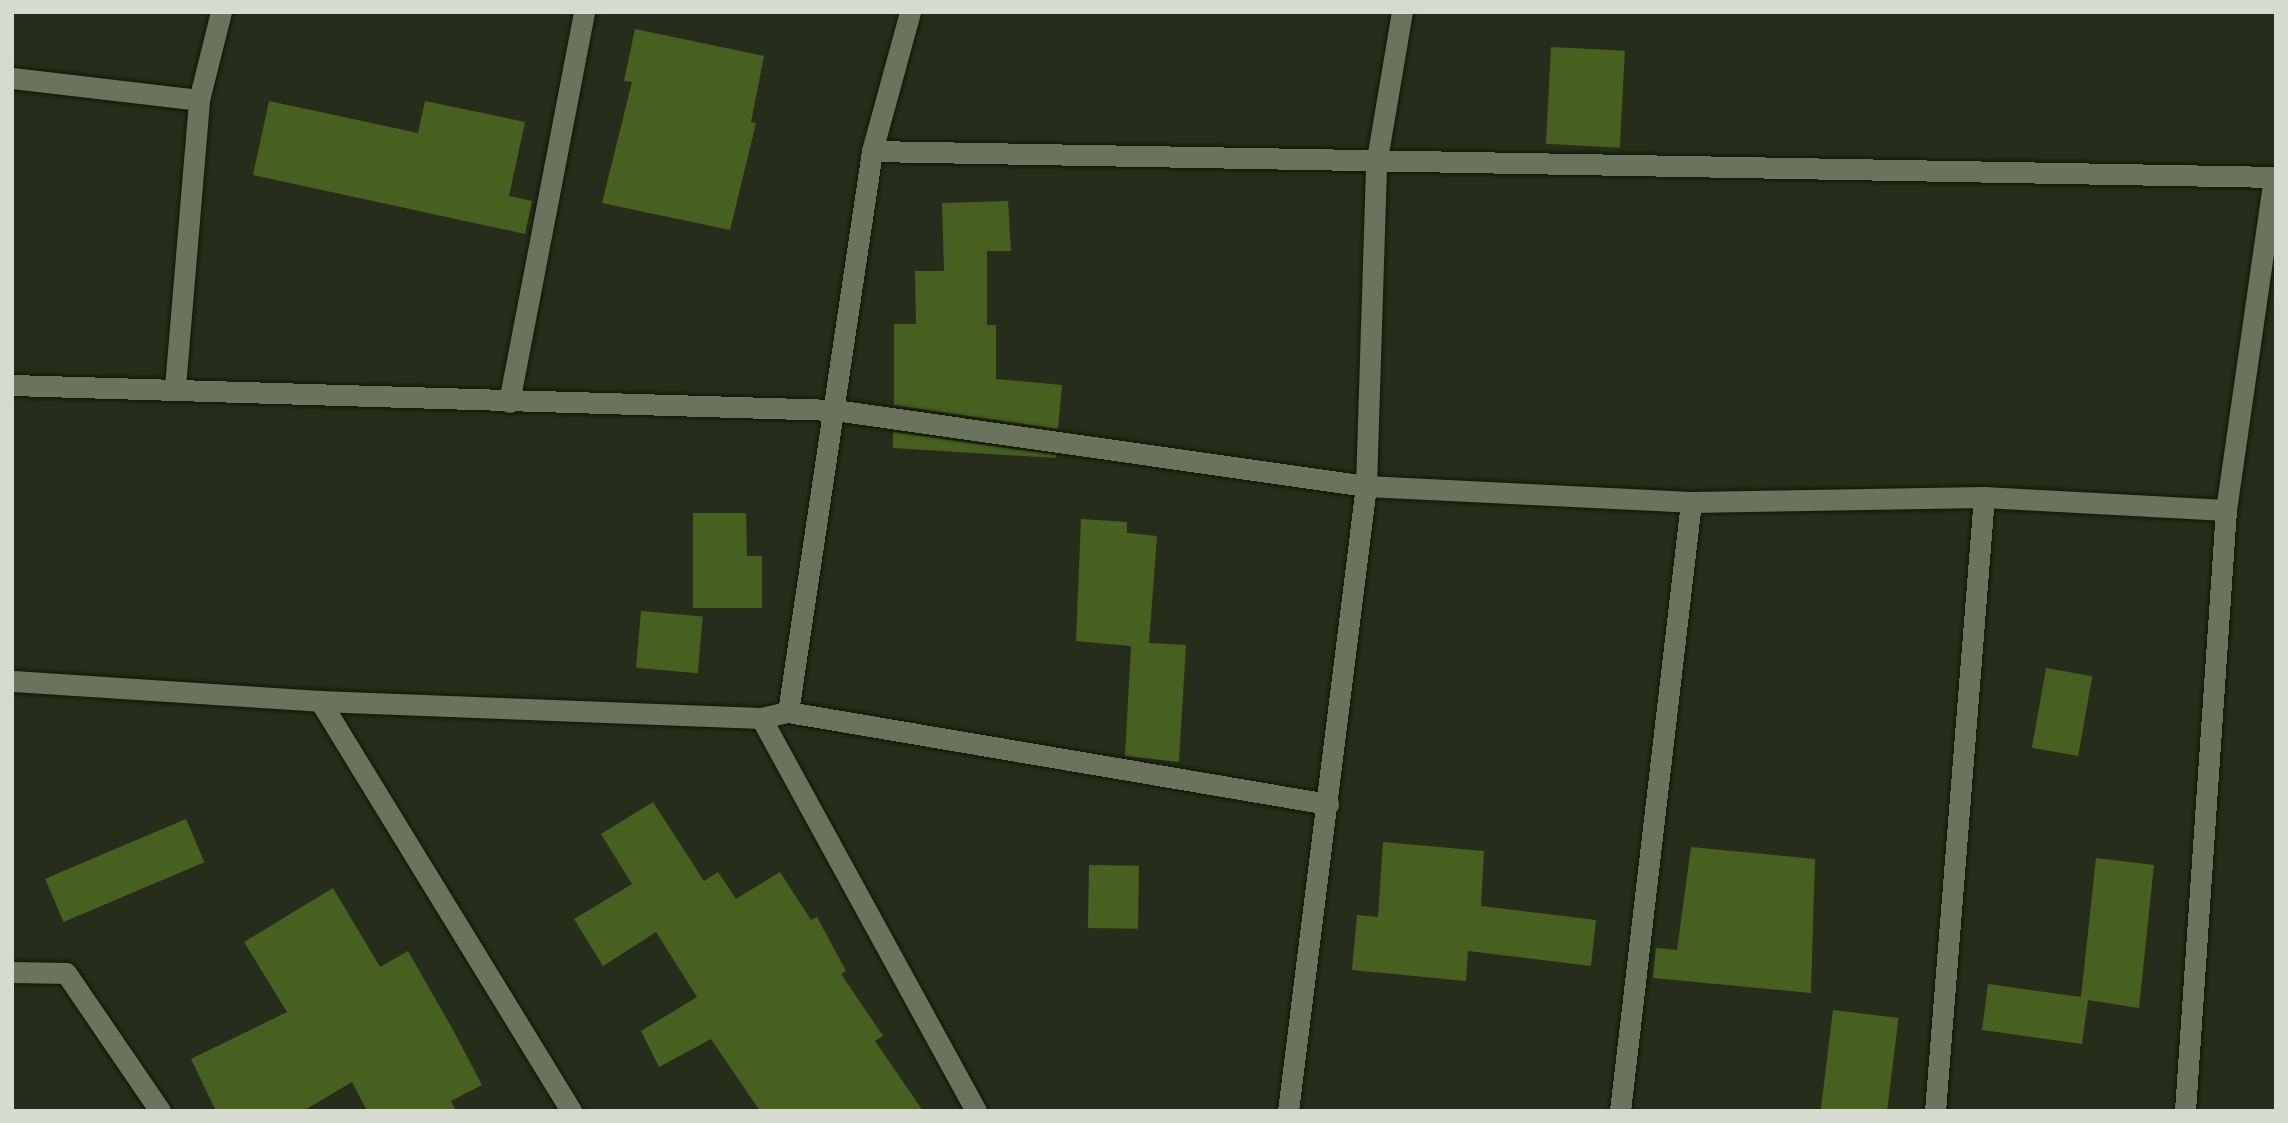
<!DOCTYPE html>
<html>
<head>
<meta charset="utf-8">
<style>
  body { margin:0 }
  #map { position:relative; width:2288px; height:1123px; overflow:hidden; background:#262e1b; font-family:"Roboto Serif",serif }
  div>[style] { position:absolute }
  [style*='--x'] { left:calc(var(--x)*1px); top:calc(var(--y)*1px); width:calc(var(--w)*1px); rotate:calc(var(--a)*1deg) }
  .building>* { inset:0; background:#47601f; transform-origin:0 0 }
  .roads { filter:drop-shadow(0 0 2px #0f1605) drop-shadow(0 0 2px #0f1605) }
  .street>* { height:21px; margin:-10.5px; padding:0 10.5px; transform-origin:10.5px; border-radius:10.5px; background:#69735e }
  span { translate:-50% -50%; white-space:nowrap; text-align:center; line-height:1.15; -webkit-text-stroke:7px #11150d; paint-order:stroke }
  .frame { position:absolute; inset:0; border:14px solid #d6dbcf; pointer-events:none }
</style>
</head>
<body>
<div id="map">
  <div class="building">
    <i style="clip-path:polygon(635px 29px,764px 56px,751px 122px,756px 123px,730px 230px,602px 203px,632px 82px,624px 81px)"></i>
    <i style="left:1551px;top:47px;width:74px;height:97px;rotate:3deg"></i>
    <i style="clip-path:polygon(269px 101px,418px 133px,425px 101px,525px 122px,509px 196px,532px 201px,525px 234px,253px 175px)"></i>
    <i style="clip-path:polygon(1008px 201px,1011px 251px,987px 251px,987px 325px,996px 325px,996px 379px,1062px 385px,1058px 429px,894px 405px,894px 324px,916px 324px,915px 271px,944px 271px,942px 203px)"></i>
    <i style="clip-path:polygon(893px 432px,1056px 455px,1056px 458px,893px 448px)"></i>
    <i style="clip-path:polygon(693px 513px,746px 513px,747px 556px,762px 556px,762px 608px,693px 608px)"></i>
    <i style="clip-path:polygon(1081px 519px,1127px 522px,1127px 533px,1157px 536px,1149px 643px,1186px 645px,1179px 762px,1125px 756px,1131px 646px,1076px 641px)"></i>
    <i style="left:641px;top:611px;width:62px;height:57px;rotate:5deg"></i>
    <i style="left:2046px;top:668px;width:47px;height:81px;rotate:10deg"></i>
    <i style="clip-path:polygon(653px 802px,704px 881px,718px 872px,736px 899px,780px 872px,811px 920px,817px 917px,846px 971px,841px 974px,883px 1036px,875px 1041px,923px 1111px,760px 1111px,711px 1039px,659px 1067px,641px 1031px,697px 997px,656px 932px,603px 966px,574px 919px,632px 884px,601px 834px)"></i>
    <i style="left:186px;top:819px;width:47px;height:153px;rotate:67deg"></i>
    <i style="clip-path:polygon(1383px 842px,1484px 851px,1481px 906px,1596px 920px,1591px 966px,1468px 951px,1466px 981px,1352px 970px,1357px 915px,1378px 917px)"></i>
    <i style="clip-path:polygon(1691px 847px,1815px 859px,1811px 993px,1653px 978px,1656px 948px,1677px 950px)"></i>
    <i style="clip-path:polygon(2096px 858px,2154px 865px,2139px 1008px,2088px 1000px,2082px 1044px,1982px 1030px,1988px 984px,2081px 997px)"></i>
    <i style="left:1089px;top:865px;width:50px;height:63px;rotate:1deg"></i>
    <i style="clip-path:polygon(333px 888px,380px 967px,408px 951px,453px 1030px,482px 1085px,451px 1101px,456px 1111px,367px 1111px,352px 1082px,303px 1111px,216px 1111px,191px 1059px,287px 1012px,244px 942px)"></i>
    <i style="left:1833px;top:1010px;width:66px;height:101px;rotate:7deg"></i>
  </div>
  <div class="roads">
    <div class="street">
      <i style="--x:12;--y:78;--w:188;--a:6.7"></i>
      <i style="--x:872;--y:151;--w:1404;--a:1.06"></i>
      <i style="--x:12;--y:385;--w:823;--a:1.74"></i>
      <i style="--x:835;--y:410;--w:536;--a:8.15"></i>
      <i style="--x:1366;--y:486;--w:325;--a:2.8"></i>
      <i style="--x:1691;--y:502;--w:293;--a:-1"></i>
      <i style="--x:1984;--y:497;--w:242;--a:3.1"></i>
      <i style="--x:175;--y:387;--w:288;--a:-85.2"></i>
      <i style="--x:199;--y:100;--w:91;--a:-76"></i>
      <i style="--x:509;--y:402;--w:397;--a:-79.1"></i>
      <i style="--x:12;--y:681;--w:309;--a:3.7"></i>
      <i style="--x:320;--y:701;--w:441;--a:2.2"></i>
      <i style="--x:761;--y:718;--w:28;--a:-13"></i>
      <i style="--x:788;--y:712;--w:548;--a:9.67"></i>
      <i style="--x:320;--y:701;--w:481;--a:58.5"></i>
      <i style="--x:788;--y:712;--w:567;--a:-81.48"></i>
      <i style="--x:872;--y:151;--w:144;--a:-74.7"></i>
      <i style="--x:761;--y:718;--w:448;--a:61.3"></i>
      <i style="--x:12;--y:972;--w:54;--a:1.1"></i>
      <i style="--x:66;--y:973;--w:167;--a:55.7"></i>
      <i style="--x:1288;--y:1111;--w:630;--a:-82.89"></i>
      <i style="--x:1366;--y:486;--w:321;--a:-88.2"></i>
      <i style="--x:1376;--y:165;--w:155;--a:-80.4"></i>
      <i style="--x:1620;--y:1111;--w:613;--a:-83.35"></i>
      <i style="--x:1935;--y:1111;--w:616;--a:-85.44"></i>
      <i style="--x:2185;--y:1111;--w:602;--a:-86.1"></i>
      <i style="--x:2226;--y:510;--w:336;--a:-81.8"></i>
    </div>
  </div>
  <div class="frame"></div>
</div>
</body>
</html>
